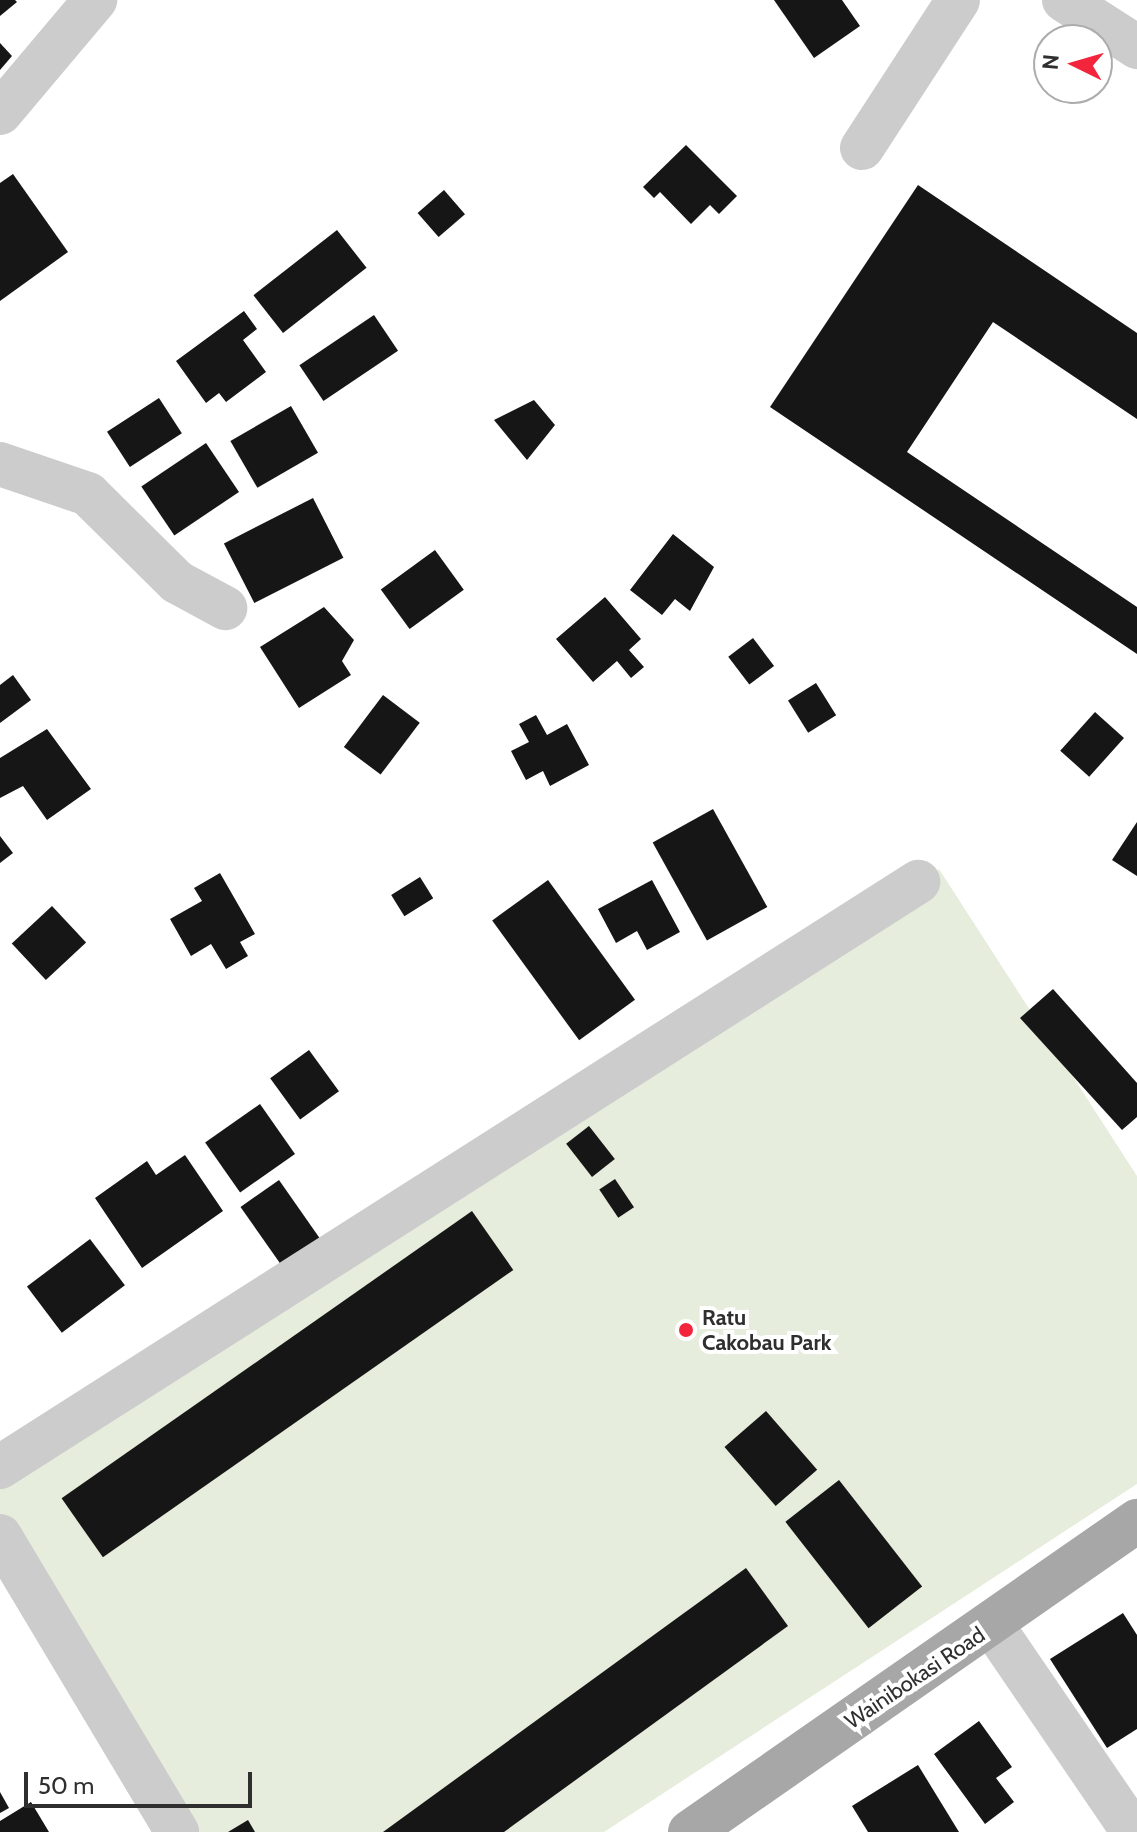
<!DOCTYPE html>
<html>
<head>
<meta charset="utf-8">
<style>
  body { margin:0 }
  #map { position:relative; width:1137px; height:1832px; overflow:hidden; background:#fff; font-family:Cabin,sans-serif }
  div>[style] { position:absolute }
  [style*='--x'] { left:calc(var(--x)*1px); top:calc(var(--y)*1px); width:calc(var(--w)*1px); rotate:calc(var(--a)*1deg) }
  .green>* { inset:0; background:#e6eddc }
  .building>* { inset:0; background:#161616; transform-origin:0 0 }
  .minor>* { height:44px; margin:-22px; padding:0 22px; transform-origin:22px; border-radius:22px; background:#ccc }
  .major>* { height:44px; margin:-22px; padding:0 22px; transform-origin:22px; border-radius:22px; background:#a7a7a7 }
  .dots>* { width:22px; height:22px; translate:-50% -50%; box-sizing:border-box; border:4px solid #fff; border-radius:50% }
  span { translate:-50% -50%; white-space:nowrap; text-align:center; line-height:1.15; -webkit-text-stroke:8px #fff; paint-order:stroke }
  .poi-label { font-size:22px; color:#2f2f2f; font-weight:700 }
  .left { translate:0 -50%; text-align:left }
  .street-label { font-size:22px; color:#2f2f2f }
  .north { position:absolute; left:1033px; top:24px; width:80px; height:80px; box-sizing:border-box; background:#fff; border:2px solid #acacac; border-radius:50%; rotate:275deg; font-size:22px; font-weight:700; line-height:32px; text-align:center; color:#2f2f2f }
  .north::after { content:''; display:block; margin:auto; width:28px; height:36px; background:#f2253d; clip-path:polygon(50% 0,100% 100%,50% 72%,0 100%) }
  .scale { position:absolute; left:24px; top:1772px; width:228px; height:36px; box-sizing:border-box; border:4px solid #2f2f2f; border-top:0; padding-left:10px; font-size:24px; line-height:28px; white-space:nowrap; color:#2f2f2f; -webkit-text-stroke:6px #fff; paint-order:stroke }
</style>
</head>
<body>
<div id="map">
  <div class="green">
    <i style="clip-path:polygon(939px 869px,1137px 1176px,1137px 1484px,604px 1832px,192px 1832px,0 1534px,0 1483px)"></i>
  </div>
  <div class="building">
    <i style="clip-path:polygon(0 0,15px 0,17px 2px,0 16px)"></i>
    <i style="clip-path:polygon(774px 0,842px 0,860px 26px,814px 58px)"></i>
    <i style="clip-path:polygon(0 43px,12px 56px,0 70px)"></i>
    <i style="clip-path:polygon(686px 145px,737px 196px,719px 214px,710px 205px,691px 224px,660px 192px,654px 198px,643px 187px)"></i>
    <i style="clip-path:polygon(13px 174px,68px 252px,0 301px,0 183px)"></i>
    <i style="clip-path:polygon(918px 185px,1137px 333px,1137px 419px,993px 322px,907px 452px,1137px 607px,1137px 654px,770px 407px)"></i>
    <i style="left:444px;top:190px;width:32px;height:35px;rotate:49deg"></i>
    <i style="left:337px;top:230px;width:48px;height:106px;rotate:52deg"></i>
    <i style="clip-path:polygon(244px 311px,257px 329px,243px 340px,266px 372px,226px 402px,219px 393px,206px 403px,176px 361px)"></i>
    <i style="left:374px;top:315px;width:43px;height:90px;rotate:56deg"></i>
    <i style="left:159px;top:398px;width:42px;height:62px;rotate:57deg"></i>
    <i style="clip-path:polygon(534px 400px,555px 425px,527px 460px,494px 420px)"></i>
    <i style="left:291px;top:406px;width:54px;height:70px;rotate:60deg"></i>
    <i style="left:206px;top:443px;width:59px;height:78px;rotate:56deg"></i>
    <i style="left:313px;top:498px;width:67px;height:100px;rotate:63deg"></i>
    <i style="clip-path:polygon(673px 534px,714px 567px,690px 611px,675px 599px,662px 615px,630px 590px)"></i>
    <i style="left:435px;top:550px;width:49px;height:67px;rotate:54deg"></i>
    <i style="clip-path:polygon(605px 597px,641px 639px,629px 650px,644px 667px,631px 678px,617px 661px,593px 682px,556px 639px)"></i>
    <i style="clip-path:polygon(324px 607px,354px 640px,342px 661px,351px 675px,299px 708px,260px 647px)"></i>
    <i style="left:753px;top:638px;width:35px;height:31px;rotate:53deg"></i>
    <i style="clip-path:polygon(13px 675px,31px 700px,0 723px,0 685px)"></i>
    <i style="left:816px;top:683px;width:38px;height:33px;rotate:58deg"></i>
    <i style="left:383px;top:695px;width:46px;height:65px;rotate:37deg"></i>
    <i style="left:1095px;top:712px;width:39px;height:52px;rotate:42deg"></i>
    <i style="clip-path:polygon(536px 715px,547px 735px,567px 724px,589px 765px,550px 786px,543px 771px,526px 780px,511px 751px,529px 742px,519px 724px)"></i>
    <i style="clip-path:polygon(47px 729px,91px 789px,47px 820px,23px 786px,0 798px,0 758px)"></i>
    <i style="left:713px;top:809px;width:112px;height:69px;rotate:61deg"></i>
    <i style="clip-path:polygon(1137px 822px,1137px 876px,1112px 860px)"></i>
    <i style="clip-path:polygon(0 836px,13px 853px,0 863px)"></i>
    <i style="clip-path:polygon(220px 873px,255px 934px,240px 942px,248px 956px,226px 969px,211px 944px,191px 956px,170px 919px,202px 901px,194px 888px)"></i>
    <i style="left:420px;top:877px;width:25px;height:34px;rotate:58deg"></i>
    <i style="left:548px;top:880px;width:148px;height:69px;rotate:54deg"></i>
    <i style="clip-path:polygon(652px 880px,680px 932px,647px 950px,637px 931px,616px 943px,598px 909px)"></i>
    <i style="left:52px;top:906px;width:50px;height:55px;rotate:47deg"></i>
    <i style="clip-path:polygon(1053px 989px,1137px 1083px,1137px 1117px,1122px 1130px,1020px 1018px)"></i>
    <i style="left:309px;top:1050px;width:51px;height:48px;rotate:54deg"></i>
    <i style="left:260px;top:1104px;width:61px;height:67px;rotate:55deg"></i>
    <i style="left:589px;top:1126px;width:42px;height:29px;rotate:52deg"></i>
    <i style="clip-path:polygon(185px 1155px,223px 1211px,142px 1268px,95px 1198px,147px 1161px,156px 1175px)"></i>
    <i style="left:615px;top:1179px;width:34px;height:19px;rotate:56deg"></i>
    <i style="left:279px;top:1180px;width:71px;height:47px;rotate:55deg"></i>
    <i style="left:472px;top:1211px;width:72px;height:501px;rotate:55deg"></i>
    <i style="left:90px;top:1239px;width:58px;height:79px;rotate:53deg"></i>
    <i style="left:766px;top:1411px;width:78px;height:55px;rotate:49deg"></i>
    <i style="left:839px;top:1480px;width:135px;height:68px;rotate:52deg"></i>
    <i style="clip-path:polygon(746px 1568px,788px 1626px,504px 1832px,383px 1832px)"></i>
    <i style="clip-path:polygon(1123px 1613px,1137px 1635px,1137px 1729px,1107px 1748px,1050px 1659px)"></i>
    <i style="clip-path:polygon(979px 1721px,1012px 1767px,996px 1778px,1014px 1802px,985px 1824px,934px 1754px)"></i>
    <i style="clip-path:polygon(918px 1765px,959px 1832px,868px 1832px,852px 1806px)"></i>
    <i style="clip-path:polygon(0 1792px,9px 1808px,0 1813px)"></i>
    <i style="clip-path:polygon(31px 1802px,49px 1832px,0 1832px,0 1821px)"></i>
    <i style="clip-path:polygon(248px 1820px,255px 1832px,228px 1832px)"></i>
  </div>
  <div class="minor">
    <i style="--x:1064;--y:0;--w:87;--a:32.8"></i>
    <i style="--x:0;--y:113;--w:148;--a:-49.9"></i>
    <i style="--x:862;--y:148;--w:176;--a:-57"></i>
    <i style="--x:0;--y:464;--w:93;--a:18.8"></i>
    <i style="--x:88;--y:494;--w:125;--a:44.7"></i>
    <i style="--x:177;--y:582;--w:55;--a:28.4"></i>
    <i style="--x:0;--y:1467;--w:1089;--a:-32.51"></i>
    <i style="--x:0;--y:1536;--w:345;--a:59.1"></i>
    <i style="--x:992;--y:1625;--w:250;--a:55.7"></i>
  </div>
  <div class="major">
    <i style="--x:690;--y:1832;--w:545;--a:-34.83"></i>
  </div>
  <div class="dots">
    <i style="left:686px;top:1330px;background:#f2253d"></i>
  </div>
  <div class="poi-label">
    <span class="left" style="left:702px;top:1330px">Ratu<br>Cakobau Park</span>
  </div>
  <div class="street-label">
    <span style="left:915px;top:1678px;rotate:-34deg">Wainibokasi Road</span>
  </div>
  <div class="north">N</div>
  <div class="scale">50 m</div>
</div>
</body>
</html>
